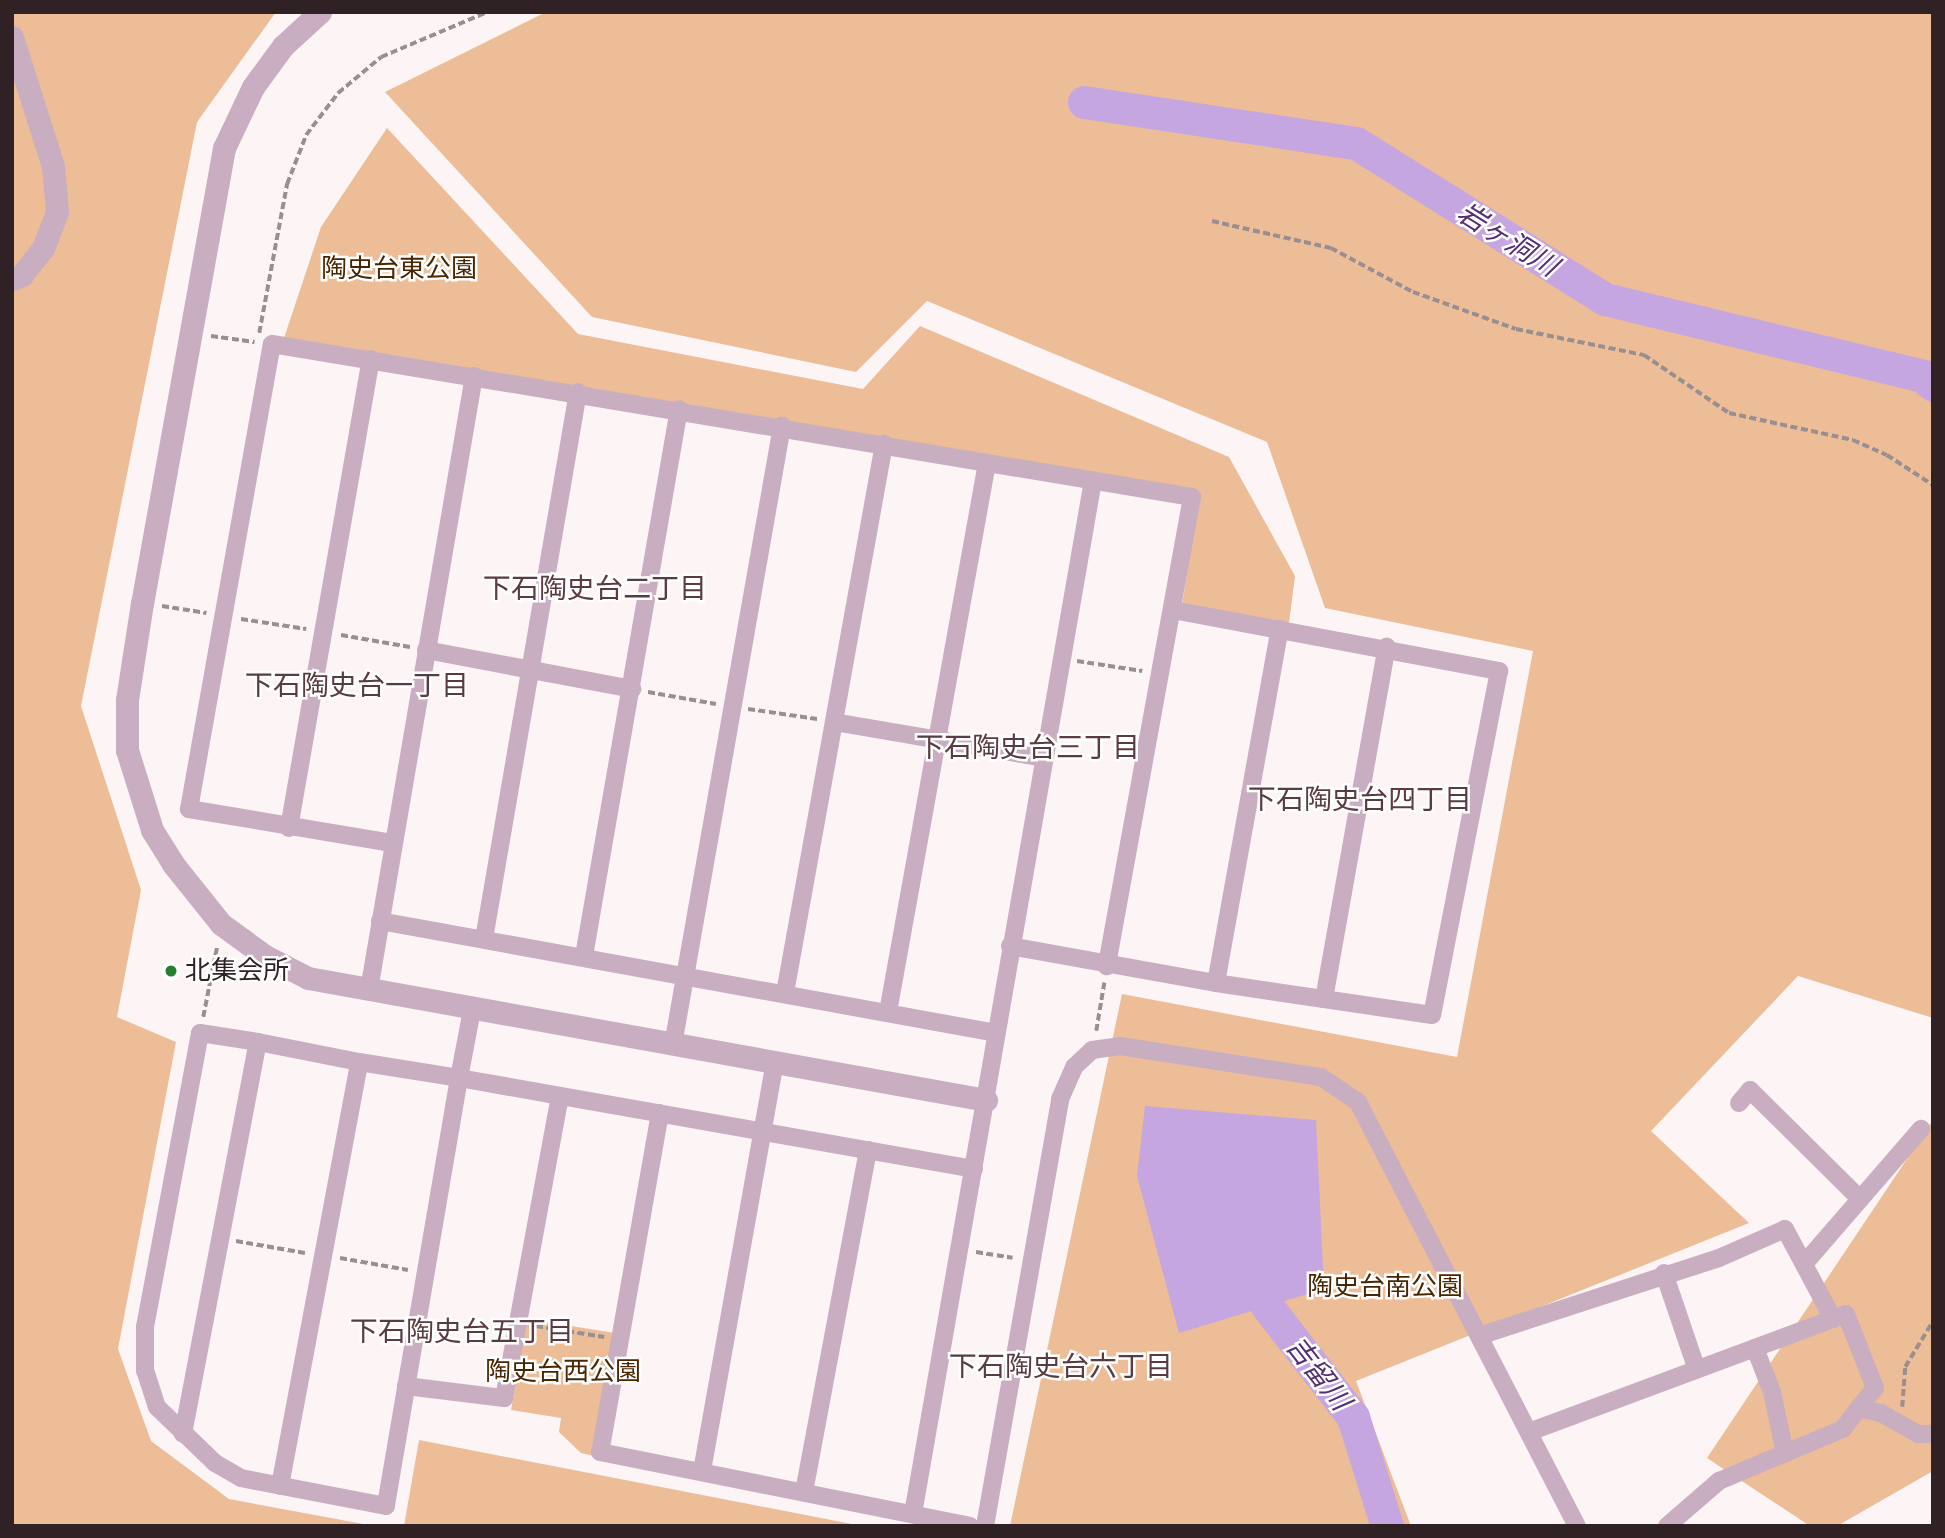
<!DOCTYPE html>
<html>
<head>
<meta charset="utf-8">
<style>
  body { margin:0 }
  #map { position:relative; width:1945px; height:1538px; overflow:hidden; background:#fcf4f5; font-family:Cabin,"Noto Sans JP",sans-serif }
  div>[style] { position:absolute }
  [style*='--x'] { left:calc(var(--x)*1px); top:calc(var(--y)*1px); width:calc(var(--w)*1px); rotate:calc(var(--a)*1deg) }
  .green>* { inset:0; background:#ecbd96 }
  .water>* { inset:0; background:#c5a6e0 }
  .river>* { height:33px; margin:-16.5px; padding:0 16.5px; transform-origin:16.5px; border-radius:16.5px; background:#c5a6e0 }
  .path>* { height:3.5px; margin-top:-1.75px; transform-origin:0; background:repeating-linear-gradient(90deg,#9a8f90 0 7px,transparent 0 10.5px) }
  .minor>* { height:18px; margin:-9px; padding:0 9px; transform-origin:9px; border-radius:9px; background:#c8aec0 }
  .tertiary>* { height:23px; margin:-11.5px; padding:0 11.5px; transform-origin:11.5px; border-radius:11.5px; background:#c8aec0 }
  .dots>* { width:19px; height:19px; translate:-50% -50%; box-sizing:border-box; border:4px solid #fff; border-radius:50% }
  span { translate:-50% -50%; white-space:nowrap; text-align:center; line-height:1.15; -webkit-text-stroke:5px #fff; paint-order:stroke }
  .park-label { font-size:26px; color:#492601 }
  .poi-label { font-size:26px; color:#302224 }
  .left { translate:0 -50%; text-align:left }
  .water-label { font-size:28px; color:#552d72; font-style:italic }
  .neighbourhood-label { font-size:28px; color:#5a3b42 }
  .frame { position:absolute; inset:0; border:14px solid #302224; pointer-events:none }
</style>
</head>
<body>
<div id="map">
  <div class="green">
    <i style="clip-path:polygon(12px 12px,276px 12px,197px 122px,81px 706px,141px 890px,117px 1017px,176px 1042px,118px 1349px,151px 1441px,229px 1499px,374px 1526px,12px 1526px)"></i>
    <i style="clip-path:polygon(546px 12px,1933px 12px,1933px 1018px,1798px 976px,1651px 1131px,1749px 1223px,1356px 1381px,1411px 1526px,1010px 1526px,1122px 994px,1457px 1057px,1533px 651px,1325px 608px,1267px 442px,927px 301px,856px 372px,592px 317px,385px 92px)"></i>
    <i style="clip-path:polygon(387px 128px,578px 334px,863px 389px,920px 326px,1229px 457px,1295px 576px,1289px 623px,1182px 605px,1200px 492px,284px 338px,321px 227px)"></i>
    <i style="clip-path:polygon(1933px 1120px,1933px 1471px,1837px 1526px,1810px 1526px,1707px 1458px)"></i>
    <i style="clip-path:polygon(527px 1319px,615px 1333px,594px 1456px,581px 1453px,559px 1432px,561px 1418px,511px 1410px)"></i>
    <i style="clip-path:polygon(419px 1440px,862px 1526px,404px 1526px)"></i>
  </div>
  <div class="water">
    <i style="clip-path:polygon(1145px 1106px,1316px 1120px,1324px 1289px,1179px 1333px,1137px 1176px)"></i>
  </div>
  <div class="river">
    <i style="--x:1084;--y:102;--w:275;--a:8.6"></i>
    <i style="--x:1356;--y:143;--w:294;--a:32.1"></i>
    <i style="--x:1605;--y:299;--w:327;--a:13.6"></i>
    <i style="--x:1923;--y:376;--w:13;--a:42"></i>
    <i style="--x:1267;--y:1306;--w:140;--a:52.2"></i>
    <i style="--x:1353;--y:1417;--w:114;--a:72.7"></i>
  </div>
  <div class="path">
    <i style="--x:1212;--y:221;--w:122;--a:12.8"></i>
    <i style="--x:1331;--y:248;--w:93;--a:28.2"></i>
    <i style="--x:1413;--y:292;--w:109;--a:19.8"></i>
    <i style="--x:1516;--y:329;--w:131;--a:11.5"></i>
    <i style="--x:1644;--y:355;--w:103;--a:34.3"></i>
    <i style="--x:1729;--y:413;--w:127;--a:12.3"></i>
    <i style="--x:1853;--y:440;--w:37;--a:24"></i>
    <i style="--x:1887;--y:455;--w:55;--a:33.1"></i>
    <i style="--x:259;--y:333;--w:152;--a:-79.4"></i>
    <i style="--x:287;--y:184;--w:53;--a:-68.8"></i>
    <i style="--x:306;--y:135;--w:53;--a:-52.7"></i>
    <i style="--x:338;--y:93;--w:56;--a:-39.9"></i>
    <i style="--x:381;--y:57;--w:115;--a:-23"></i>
    <i style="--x:211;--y:336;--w:44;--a:7.8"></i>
    <i style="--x:162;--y:606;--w:45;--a:9"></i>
    <i style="--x:241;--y:619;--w:66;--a:8.7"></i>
    <i style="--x:341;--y:635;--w:70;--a:9.9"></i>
    <i style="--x:1077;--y:661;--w:66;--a:8.7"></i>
    <i style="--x:648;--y:692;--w:69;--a:10"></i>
    <i style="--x:748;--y:709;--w:70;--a:8.2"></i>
    <i style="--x:203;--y:1017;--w:72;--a:-78.8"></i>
    <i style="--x:1096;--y:1031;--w:49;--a:-80.5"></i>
    <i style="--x:236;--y:1241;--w:70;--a:9.9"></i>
    <i style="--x:976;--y:1252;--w:37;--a:9"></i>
    <i style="--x:340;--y:1258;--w:69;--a:10"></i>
    <i style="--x:536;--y:1326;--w:69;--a:9.2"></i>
    <i style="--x:1902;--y:1407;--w:40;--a:-85.7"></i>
    <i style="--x:1905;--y:1367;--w:54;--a:-58.7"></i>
  </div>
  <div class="minor">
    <i style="--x:1173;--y:610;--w:332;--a:10.6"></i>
    <i style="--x:1499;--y:671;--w:350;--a:101"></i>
    <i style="--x:1432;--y:1015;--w:218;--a:-171.6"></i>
    <i style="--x:426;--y:650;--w:210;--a:10.7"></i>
    <i style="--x:834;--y:722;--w:213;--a:9.7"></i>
    <i style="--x:289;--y:828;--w:476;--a:-80.1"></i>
    <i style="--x:392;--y:843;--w:206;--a:-170.5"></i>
    <i style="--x:189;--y:809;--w:472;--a:-79.9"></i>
    <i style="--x:272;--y:344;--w:933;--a:9.44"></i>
    <i style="--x:1192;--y:497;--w:477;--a:100.3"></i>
    <i style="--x:380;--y:921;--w:626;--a:10.3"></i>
    <i style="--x:484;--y:939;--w:555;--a:-80.25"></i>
    <i style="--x:1010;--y:946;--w:209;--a:10.2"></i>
    <i style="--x:1216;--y:983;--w:360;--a:-79.8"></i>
    <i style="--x:584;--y:956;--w:555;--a:-80.15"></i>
    <i style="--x:369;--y:990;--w:623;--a:-80.3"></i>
    <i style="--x:785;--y:993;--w:558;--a:-79.78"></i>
    <i style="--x:1324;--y:999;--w:358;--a:-79.9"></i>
    <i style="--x:472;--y:1010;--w:69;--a:100.8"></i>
    <i style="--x:459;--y:1078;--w:434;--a:99.7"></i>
    <i style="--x:386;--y:1506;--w:148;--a:-169.1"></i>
    <i style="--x:241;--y:1478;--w:30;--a:-150"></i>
    <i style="--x:215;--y:1463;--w:81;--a:-136"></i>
    <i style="--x:157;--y:1407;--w:38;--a:-108"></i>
    <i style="--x:145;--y:1371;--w:44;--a:-90"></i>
    <i style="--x:145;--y:1327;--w:299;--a:-79.4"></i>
    <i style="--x:200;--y:1033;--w:59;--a:8.8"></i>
    <i style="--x:258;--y:1042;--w:103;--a:11.2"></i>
    <i style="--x:359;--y:1062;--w:101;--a:9.1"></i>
    <i style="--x:459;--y:1078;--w:523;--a:10.02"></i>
    <i style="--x:888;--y:1012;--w:558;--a:-79.78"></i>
    <i style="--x:673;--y:1045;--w:629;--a:-80.01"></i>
    <i style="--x:1739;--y:1103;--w:17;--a:-50"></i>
    <i style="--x:1750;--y:1090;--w:155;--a:44.7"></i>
    <i style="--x:660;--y:1113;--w:344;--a:100"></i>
    <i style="--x:600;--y:1452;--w:377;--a:11.3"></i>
    <i style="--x:1804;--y:1264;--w:179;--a:-49.1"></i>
    <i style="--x:1664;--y:1273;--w:102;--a:71.2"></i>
    <i style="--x:1479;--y:1336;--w:252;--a:-18"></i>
    <i style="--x:1719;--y:1258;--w:72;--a:-23.7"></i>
    <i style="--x:1785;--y:1229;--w:102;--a:61.9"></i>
    <i style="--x:1755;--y:1348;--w:47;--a:68.9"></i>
    <i style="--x:1772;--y:1392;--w:62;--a:78"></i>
    <i style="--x:406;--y:1386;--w:99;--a:7"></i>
    <i style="--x:504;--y:1398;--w:307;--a:-79.5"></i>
    <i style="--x:1529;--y:1432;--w:338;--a:-20.4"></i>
    <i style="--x:1846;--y:1314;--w:79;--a:68.6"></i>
    <i style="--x:1875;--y:1388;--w:26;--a:129"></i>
    <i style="--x:183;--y:1434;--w:399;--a:-79.2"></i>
    <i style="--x:702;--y:1471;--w:414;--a:-79.9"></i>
    <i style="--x:280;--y:1486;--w:431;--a:-79.4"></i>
    <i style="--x:804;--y:1492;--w:348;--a:-79.4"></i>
    <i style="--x:913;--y:1514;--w:1049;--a:-80.12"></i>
    <i style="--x:985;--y:1526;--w:434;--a:-80"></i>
    <i style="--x:1060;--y:1099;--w:35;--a:-66"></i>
    <i style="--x:1074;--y:1067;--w:25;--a:-43"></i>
    <i style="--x:1092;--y:1050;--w:28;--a:-8"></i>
    <i style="--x:1120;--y:1046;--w:203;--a:8.8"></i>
    <i style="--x:1321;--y:1077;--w:45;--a:34"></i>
    <i style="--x:1358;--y:1102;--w:477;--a:62.7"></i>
    <i style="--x:1667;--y:1526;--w:69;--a:-40.9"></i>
    <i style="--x:1719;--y:1481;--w:134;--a:-22.8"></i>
    <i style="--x:1843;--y:1429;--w:26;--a:-53"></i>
    <i style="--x:1859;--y:1408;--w:23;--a:13"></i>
    <i style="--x:1881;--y:1413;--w:43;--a:29.6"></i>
    <i style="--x:1918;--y:1434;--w:11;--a:0"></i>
  </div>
  <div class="tertiary">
    <i style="--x:320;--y:12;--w:50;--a:137.4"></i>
    <i style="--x:283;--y:46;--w:51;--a:126.2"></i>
    <i style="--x:253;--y:87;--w:68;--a:115.4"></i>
    <i style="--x:224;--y:148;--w:462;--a:100.2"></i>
    <i style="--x:142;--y:603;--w:98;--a:98.8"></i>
    <i style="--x:127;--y:700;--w:50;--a:90"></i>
    <i style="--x:127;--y:750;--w:84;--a:72.6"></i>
    <i style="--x:152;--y:830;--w:40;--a:58"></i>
    <i style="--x:173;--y:864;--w:77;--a:51.3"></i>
    <i style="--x:221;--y:924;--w:54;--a:36"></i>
    <i style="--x:265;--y:956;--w:48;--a:27.1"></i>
    <i style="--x:308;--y:978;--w:689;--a:10.2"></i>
    <i style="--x:12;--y:37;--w:135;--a:72.4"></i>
    <i style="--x:53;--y:166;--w:46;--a:85"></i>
    <i style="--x:57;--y:212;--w:39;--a:111"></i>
    <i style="--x:43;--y:248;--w:34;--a:128"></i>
    <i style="--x:22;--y:275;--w:11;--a:158"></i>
  </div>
  <div class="dots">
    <i style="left:171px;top:971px;background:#27802f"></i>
  </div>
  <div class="park-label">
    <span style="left:399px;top:269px">陶史台東公園</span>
    <span style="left:1385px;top:1287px">陶史台南公園</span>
    <span style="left:563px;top:1372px">陶史台西公園</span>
  </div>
  <div class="poi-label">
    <span class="left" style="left:185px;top:971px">北集会所</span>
  </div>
  <div class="water-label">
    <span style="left:1508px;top:239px;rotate:32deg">岩ヶ洞川</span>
    <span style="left:1319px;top:1373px;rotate:52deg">吉留川</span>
  </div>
  <div class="neighbourhood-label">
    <span style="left:595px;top:588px">下石陶史台二丁目</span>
    <span style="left:357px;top:685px">下石陶史台一丁目</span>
    <span style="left:1028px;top:747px">下石陶史台三丁目</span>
    <span style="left:1360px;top:799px">下石陶史台四丁目</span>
    <span style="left:462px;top:1331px">下石陶史台五丁目</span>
    <span style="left:1061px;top:1366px">下石陶史台六丁目</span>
  </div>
  <div class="frame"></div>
</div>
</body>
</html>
